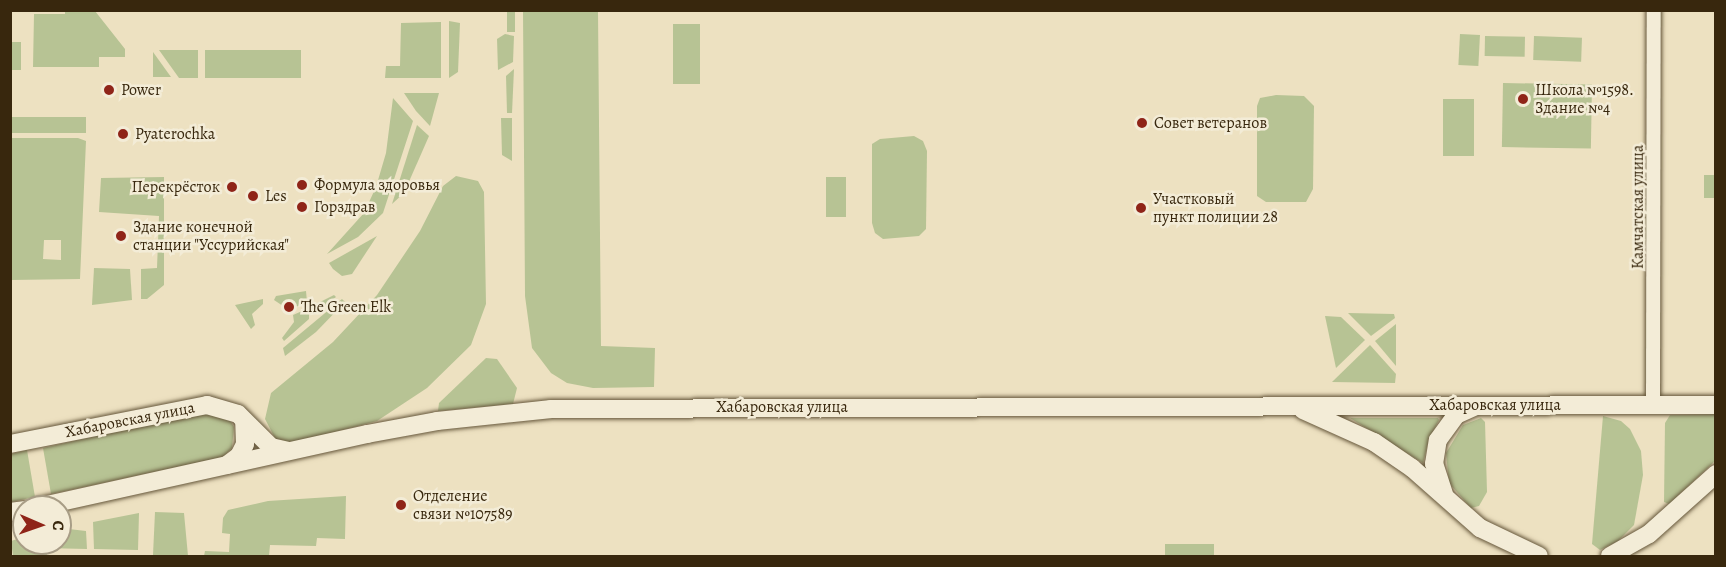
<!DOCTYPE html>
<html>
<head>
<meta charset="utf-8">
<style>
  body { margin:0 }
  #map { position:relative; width:1726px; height:567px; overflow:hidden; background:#ede1c1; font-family:Alegreya,serif }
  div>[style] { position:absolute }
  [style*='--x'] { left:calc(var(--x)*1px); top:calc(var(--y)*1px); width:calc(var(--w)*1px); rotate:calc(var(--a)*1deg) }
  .green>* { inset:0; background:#b7c394; transform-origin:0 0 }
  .roads { filter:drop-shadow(0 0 2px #65563a) drop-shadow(0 0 2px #65563a) }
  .street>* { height:14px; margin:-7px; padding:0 7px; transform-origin:7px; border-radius:7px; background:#f3ecd7 }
  .secondary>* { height:18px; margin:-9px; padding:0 9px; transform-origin:9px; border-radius:9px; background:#f3ecd7 }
  .dots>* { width:16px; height:16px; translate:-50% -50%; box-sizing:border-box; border:3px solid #f3ecd7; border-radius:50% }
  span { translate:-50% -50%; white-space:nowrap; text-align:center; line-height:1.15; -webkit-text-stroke:5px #f3ecd7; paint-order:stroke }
  .poi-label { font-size:16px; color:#38270d }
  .left { translate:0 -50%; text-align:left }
  .right { translate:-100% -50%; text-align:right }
  .street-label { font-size:16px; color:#38270d }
  .frame { position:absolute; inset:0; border:12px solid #38270d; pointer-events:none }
  .north { position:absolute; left:12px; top:495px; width:60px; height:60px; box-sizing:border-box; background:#f3ecd7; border:2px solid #a89d86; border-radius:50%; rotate:92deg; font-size:16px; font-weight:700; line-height:24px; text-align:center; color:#38270d }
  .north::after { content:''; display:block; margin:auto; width:21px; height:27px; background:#8f2418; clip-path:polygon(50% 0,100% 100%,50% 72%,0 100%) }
</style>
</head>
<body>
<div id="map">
  <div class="green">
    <i style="clip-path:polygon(65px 11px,95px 11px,125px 49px,125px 57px,99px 57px,99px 67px,33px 67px,34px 14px,65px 14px)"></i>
    <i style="left:507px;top:11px;width:8px;height:21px"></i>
    <i style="clip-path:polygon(523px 11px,598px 11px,601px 346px,655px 348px,654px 387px,593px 388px,567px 383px,551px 373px,532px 348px,525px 296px)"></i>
    <i style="clip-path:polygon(449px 21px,460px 23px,458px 72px,449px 78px)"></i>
    <i style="clip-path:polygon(441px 22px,441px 78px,385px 78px,386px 66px,400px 66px,401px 23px)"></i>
    <i style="left:673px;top:24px;width:27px;height:60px"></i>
    <i style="clip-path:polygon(505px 34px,514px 36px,513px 62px,498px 70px,497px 39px)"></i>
    <i style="left:1460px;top:34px;width:20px;height:31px;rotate:3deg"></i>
    <i style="left:1485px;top:36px;width:40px;height:20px;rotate:1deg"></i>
    <i style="left:1534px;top:36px;width:48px;height:24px;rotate:2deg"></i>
    <i style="left:10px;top:42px;width:11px;height:28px"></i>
    <i style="clip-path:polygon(159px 50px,198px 50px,198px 78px,179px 78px)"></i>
    <i style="left:205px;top:50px;width:96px;height:28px"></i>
    <i style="clip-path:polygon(153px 52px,171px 77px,153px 77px)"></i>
    <i style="clip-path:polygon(514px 69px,512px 113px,507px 113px,506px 76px)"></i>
    <i style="left:1503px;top:83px;width:89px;height:64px;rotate:1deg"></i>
    <i style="clip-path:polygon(404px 93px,439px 93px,430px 126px,416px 111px)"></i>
    <i style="clip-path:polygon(1276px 95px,1304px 96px,1314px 106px,1313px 189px,1306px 202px,1266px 202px,1257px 196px,1257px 106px,1260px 98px)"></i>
    <i style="clip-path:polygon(393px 98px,413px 121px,383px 213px,358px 237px,327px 254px,364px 213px,376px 187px,386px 153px)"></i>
    <i style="left:1443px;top:99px;width:31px;height:57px"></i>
    <i style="left:11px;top:117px;width:75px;height:16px"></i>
    <i style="clip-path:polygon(501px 118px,512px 118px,512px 161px,502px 155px)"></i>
    <i style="clip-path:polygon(417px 125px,429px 136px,404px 193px,392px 204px)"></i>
    <i style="clip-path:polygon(914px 136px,923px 141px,927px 151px,926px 229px,919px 236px,883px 239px,875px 233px,872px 223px,872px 144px,880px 139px)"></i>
    <i style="clip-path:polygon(evenodd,11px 138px,78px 138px,86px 141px,80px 279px,11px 280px,11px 138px,44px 240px,61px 240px,61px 260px,43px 259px,44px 240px)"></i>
    <i style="left:1704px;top:175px;width:11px;height:23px"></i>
    <i style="clip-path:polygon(456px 176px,478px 181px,484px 192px,486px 304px,471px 345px,427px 388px,377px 421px,289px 444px,276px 440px,265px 419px,271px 393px,333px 342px,377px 295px,420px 231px,443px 186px)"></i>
    <i style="clip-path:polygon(164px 177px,164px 285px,147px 299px,141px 299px,141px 269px,157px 268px,159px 216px,99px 212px,101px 178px)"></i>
    <i style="left:846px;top:177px;width:40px;height:20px;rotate:90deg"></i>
    <i style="clip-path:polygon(377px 236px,352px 274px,342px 276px,333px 269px,329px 263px)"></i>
    <i style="clip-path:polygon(94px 268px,130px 269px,132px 300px,92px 305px)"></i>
    <i style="clip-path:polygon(306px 291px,307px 302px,289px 310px,274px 300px,276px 296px)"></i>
    <i style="clip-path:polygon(334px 295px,336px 297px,315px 314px,314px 305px)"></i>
    <i style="clip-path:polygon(263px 299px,263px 304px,252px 314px,255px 325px,251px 329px,235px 305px)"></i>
    <i style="clip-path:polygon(342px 299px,345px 302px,316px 332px,285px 356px,283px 348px)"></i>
    <i style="clip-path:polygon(309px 308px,309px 319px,284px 341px,282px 338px,294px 322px,293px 315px)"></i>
    <i style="clip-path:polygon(1348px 313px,1394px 314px,1395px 318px,1371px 336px)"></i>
    <i style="clip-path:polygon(1325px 316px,1341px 317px,1365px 340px,1336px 368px)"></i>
    <i style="clip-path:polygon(1396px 324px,1396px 366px,1375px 341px)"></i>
    <i style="clip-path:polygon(1370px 345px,1396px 374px,1395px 383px,1332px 382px)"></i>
    <i style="clip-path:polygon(486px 358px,497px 359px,517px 388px,513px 404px,438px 411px,439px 403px)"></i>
    <i style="clip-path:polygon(207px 411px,228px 417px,234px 427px,232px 448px,223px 457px,51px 494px,43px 448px)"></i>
    <i style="clip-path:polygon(1715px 414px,1715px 461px,1669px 504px,1664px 502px,1665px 423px,1670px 415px)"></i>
    <i style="clip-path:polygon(1603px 416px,1621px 421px,1630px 429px,1641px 451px,1643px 475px,1634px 525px,1618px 541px,1600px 550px,1592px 544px)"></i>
    <i style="clip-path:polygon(1350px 418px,1438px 418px,1439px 420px,1429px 439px,1423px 463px)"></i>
    <i style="clip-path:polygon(1481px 418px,1485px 422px,1487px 492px,1479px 506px,1471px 508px,1449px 483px,1446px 453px,1463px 425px)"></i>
    <i style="clip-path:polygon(27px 450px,35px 497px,11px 502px,11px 454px)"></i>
    <i style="clip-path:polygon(346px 496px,345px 539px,317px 538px,316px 546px,270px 545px,269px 556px,204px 556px,205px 551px,229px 552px,230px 534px,222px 533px,223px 518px,228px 510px,268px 501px)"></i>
    <i style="clip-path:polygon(155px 512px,184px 513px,188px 556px,153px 555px)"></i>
    <i style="clip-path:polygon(139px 513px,138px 550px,94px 549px,93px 522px)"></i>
    <i style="clip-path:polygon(60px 528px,86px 531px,87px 549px,44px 548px,44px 543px,60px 543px)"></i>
    <i style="clip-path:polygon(24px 537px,24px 543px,32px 543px,32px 550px,47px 551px,47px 556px,13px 556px,11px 541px)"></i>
    <i style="left:1165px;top:544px;width:49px;height:12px"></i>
  </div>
  <div class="roads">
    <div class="street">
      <i style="--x:1653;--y:404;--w:394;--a:-89.9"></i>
    </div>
    <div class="secondary">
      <i style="--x:1303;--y:410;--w:78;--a:24.3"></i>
      <i style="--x:1374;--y:442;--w:46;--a:34.4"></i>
      <i style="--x:1412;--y:468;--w:91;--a:41.4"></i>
      <i style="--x:1480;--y:528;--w:65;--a:25.4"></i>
      <i style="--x:10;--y:444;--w:201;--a:-11.2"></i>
      <i style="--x:207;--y:405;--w:32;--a:16"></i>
      <i style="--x:238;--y:414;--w:47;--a:45"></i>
      <i style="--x:271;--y:447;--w:17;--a:13"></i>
      <i style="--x:227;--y:465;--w:15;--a:-37"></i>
      <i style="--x:239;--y:456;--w:13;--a:-63"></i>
      <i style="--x:245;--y:444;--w:23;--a:-92"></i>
      <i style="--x:1444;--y:494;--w:32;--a:-108"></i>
      <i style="--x:1434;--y:464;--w:24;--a:-81"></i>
      <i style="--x:1438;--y:440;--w:31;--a:-54"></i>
      <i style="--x:1456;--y:415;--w:20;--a:-24"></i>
      <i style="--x:38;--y:507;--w:337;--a:-12.5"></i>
      <i style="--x:367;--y:434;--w:71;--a:-10.5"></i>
      <i style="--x:437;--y:421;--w:115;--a:-6"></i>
      <i style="--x:551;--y:409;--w:1165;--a:-0.2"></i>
      <i style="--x:10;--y:512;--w:14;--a:-8"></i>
      <i style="--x:1610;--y:556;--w:45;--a:-29.4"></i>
      <i style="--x:1649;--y:534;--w:90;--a:-41.8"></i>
    </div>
  </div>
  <div class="dots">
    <i style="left:109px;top:90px;background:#8f2418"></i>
    <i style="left:1523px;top:99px;background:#8f2418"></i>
    <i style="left:1142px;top:123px;background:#8f2418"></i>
    <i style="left:123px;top:134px;background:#8f2418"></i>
    <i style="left:302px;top:185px;background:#8f2418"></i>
    <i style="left:232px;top:187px;background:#8f2418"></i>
    <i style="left:253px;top:196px;background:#8f2418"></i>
    <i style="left:302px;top:207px;background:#8f2418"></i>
    <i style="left:1141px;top:208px;background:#8f2418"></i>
    <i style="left:121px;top:236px;background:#8f2418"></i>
    <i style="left:289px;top:307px;background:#8f2418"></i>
    <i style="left:401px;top:505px;background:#8f2418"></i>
  </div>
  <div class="poi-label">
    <span class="left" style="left:121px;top:90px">Power</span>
    <span class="left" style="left:1535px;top:99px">Школа №1598.<br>Здание №4</span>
    <span class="left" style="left:1154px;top:123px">Совет ветеранов</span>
    <span class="left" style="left:135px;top:134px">Pyaterochka</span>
    <span class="left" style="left:314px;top:185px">Формула здоровья</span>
    <span class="right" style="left:220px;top:187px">Перекрёсток</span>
    <span class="left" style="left:265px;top:196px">Les</span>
    <span class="left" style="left:1153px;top:208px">Участковый<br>пункт полиции 28</span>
    <span class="left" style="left:314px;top:207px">Горздрав</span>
    <span class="left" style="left:133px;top:236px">Здание конечной<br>станции "Уссурийская"</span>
    <span class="left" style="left:301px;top:307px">The Green Elk</span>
    <span class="left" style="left:413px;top:505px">Отделение<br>связи №107589</span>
  </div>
  <div class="street-label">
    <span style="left:1638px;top:207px;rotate:-90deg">Камчатская улица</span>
    <span style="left:1495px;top:405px">Хабаровская улица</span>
    <span style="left:782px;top:407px">Хабаровская улица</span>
    <span style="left:130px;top:420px;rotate:-11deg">Хабаровская улица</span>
  </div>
  <div class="frame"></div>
  <div class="north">С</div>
</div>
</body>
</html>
